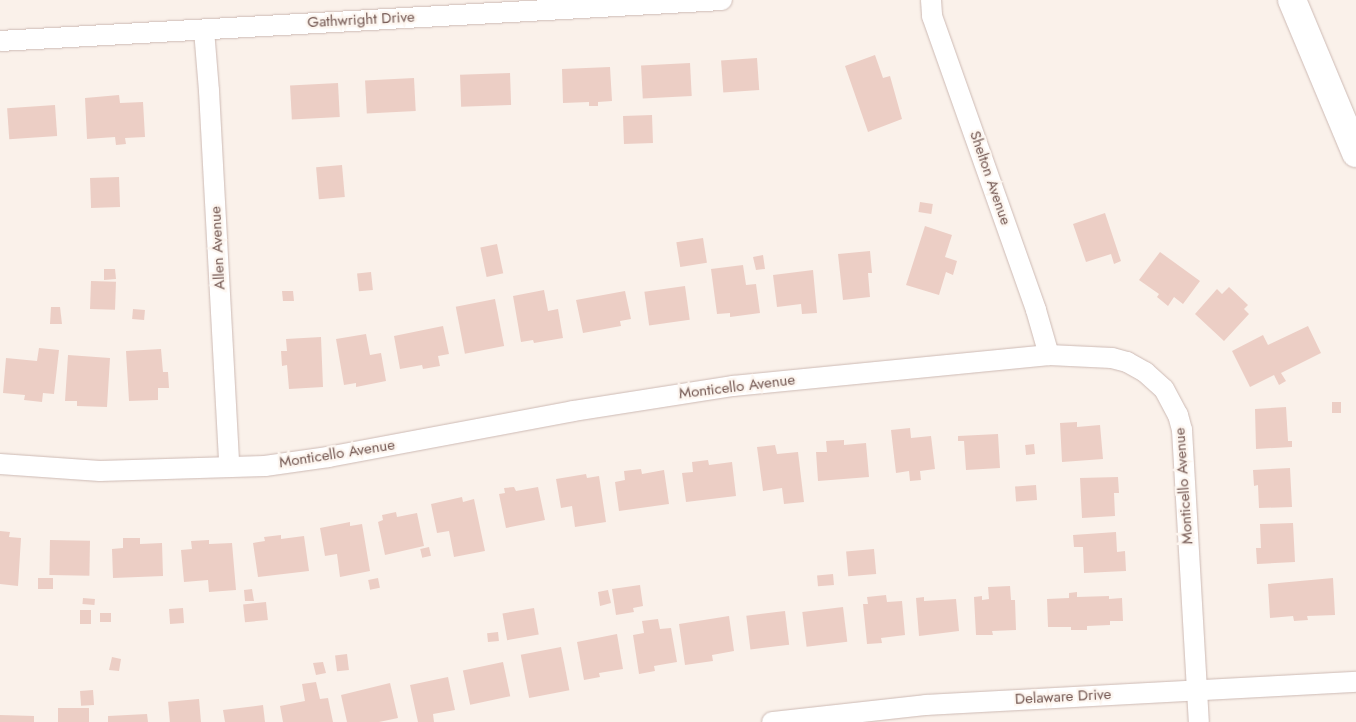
<!DOCTYPE html>
<html>
<head>
<meta charset="utf-8">
<style>
  body { margin:0 }
  #map { position:relative; width:1356px; height:722px; overflow:hidden; background:#faf1ea; font-family:Jost,sans-serif }
  div>[style] { position:absolute }
  [style*='--x'] { left:calc(var(--x)*1px); top:calc(var(--y)*1px); width:calc(var(--w)*1px); rotate:calc(var(--a)*1deg) }
  .building>* { inset:0; background:#eccec5; transform-origin:0 0 }
  .roads { filter:drop-shadow(0 0 1px #cdbab4) drop-shadow(0 0 1px #cdbab4) }
  .street>* { height:20px; margin:-10px; padding:0 10px; transform-origin:10px; border-radius:10px; background:#fff }
  .secondary>* { height:28px; margin:-14px; padding:0 14px; transform-origin:14px; border-radius:14px; background:#fff }
  span { translate:-50% -50%; white-space:nowrap; text-align:center; line-height:1.15; -webkit-text-stroke:4.5px #fdf6f0; paint-order:stroke }
  .street-label { font-size:15px; color:#725650 }
</style>
</head>
<body>
<div id="map">
  <div class="building">
    <i style="clip-path:polygon(875px 55px,883px 78px,890px 76px,902px 119px,868px 132px,845px 66px)"></i>
    <i style="left:757px;top:58px;width:32px;height:36px;rotate:86deg"></i>
    <i style="left:690px;top:63px;width:33px;height:49px;rotate:87deg"></i>
    <i style="clip-path:polygon(610px 67px,612px 101px,598px 102px,598px 106px,589px 106px,589px 102px,563px 103px,562px 69px)"></i>
    <i style="left:510px;top:73px;width:32px;height:50px;rotate:88deg"></i>
    <i style="left:414px;top:78px;width:33px;height:49px;rotate:87deg"></i>
    <i style="left:338px;top:83px;width:34px;height:48px;rotate:87deg"></i>
    <i style="clip-path:polygon(119px 95px,120px 103px,143px 102px,145px 137px,125px 138px,126px 144px,116px 145px,115px 137px,87px 139px,85px 98px)"></i>
    <i style="left:55px;top:105px;width:31px;height:48px;rotate:86deg"></i>
    <i style="left:652px;top:115px;width:28px;height:29px;rotate:88deg"></i>
    <i style="left:342px;top:165px;width:32px;height:26px;rotate:85deg"></i>
    <i style="left:119px;top:177px;width:30px;height:29px;rotate:88deg"></i>
    <i style="left:920px;top:202px;width:13px;height:10px;rotate:9deg"></i>
    <i style="clip-path:polygon(1105px 213px,1121px 261px,1114px 264px,1111px 254px,1086px 262px,1073px 224px)"></i>
    <i style="clip-path:polygon(925px 226px,952px 235px,945px 257px,957px 261px,953px 275px,946px 272px,939px 295px,906px 285px)"></i>
    <i style="left:703px;top:238px;width:25px;height:27px;rotate:81deg"></i>
    <i style="left:497px;top:244px;width:30px;height:17px;rotate:78deg"></i>
    <i style="clip-path:polygon(870px 251px,872px 273px,868px 273px,870px 297px,843px 300px,838px 254px)"></i>
    <i style="clip-path:polygon(1160px 252px,1200px 281px,1183px 304px,1174px 297px,1168px 306px,1157px 297px,1159px 294px,1139px 280px)"></i>
    <i style="clip-path:polygon(763px 255px,765px 269px,756px 270px,753px 257px)"></i>
    <i style="clip-path:polygon(743px 265px,746px 285px,756px 284px,760px 313px,730px 317px,730px 313px,717px 314px,711px 269px)"></i>
    <i style="clip-path:polygon(104px 269px,115px 269px,116px 279px,104px 280px)"></i>
    <i style="clip-path:polygon(813px 270px,817px 313px,802px 314px,801px 304px,777px 307px,773px 275px)"></i>
    <i style="left:371px;top:272px;width:18px;height:14px;rotate:84deg"></i>
    <i style="left:91px;top:281px;width:25px;height:28px;rotate:2deg"></i>
    <i style="left:685px;top:286px;width:34px;height:41px;rotate:82deg"></i>
    <i style="clip-path:polygon(1229px 287px,1248px 305px,1244px 309px,1249px 314px,1224px 341px,1195px 314px,1217px 289px,1222px 294px)"></i>
    <i style="clip-path:polygon(544px 290px,548px 311px,558px 309px,563px 338px,534px 343px,533px 340px,521px 342px,513px 296px)"></i>
    <i style="clip-path:polygon(282px 291px,293px 291px,294px 301px,283px 301px)"></i>
    <i style="clip-path:polygon(625px 291px,631px 319px,620px 321px,621px 326px,583px 333px,576px 300px)"></i>
    <i style="left:495px;top:299px;width:48px;height:40px;rotate:79deg"></i>
    <i style="clip-path:polygon(51px 307px,60px 307px,62px 324px,50px 324px)"></i>
    <i style="left:133px;top:309px;width:12px;height:10px;rotate:5deg"></i>
    <i style="clip-path:polygon(443px 326px,449px 354px,438px 356px,440px 366px,423px 369px,422px 365px,400px 369px,394px 336px)"></i>
    <i style="clip-path:polygon(1308px 326px,1321px 353px,1281px 373px,1286px 381px,1279px 385px,1274px 375px,1250px 387px,1232px 351px,1263px 335px,1268px 345px)"></i>
    <i style="clip-path:polygon(366px 334px,370px 355px,381px 353px,386px 381px,356px 387px,356px 383px,344px 385px,336px 339px)"></i>
    <i style="clip-path:polygon(321px 337px,323px 387px,289px 389px,287px 365px,282px 366px,281px 351px,287px 351px,286px 339px)"></i>
    <i style="clip-path:polygon(39px 348px,59px 350px,54px 394px,43px 393px,42px 402px,24px 400px,25px 395px,3px 393px,6px 358px,37px 361px)"></i>
    <i style="clip-path:polygon(161px 349px,163px 372px,168px 372px,169px 388px,158px 388px,158px 400px,129px 401px,126px 351px)"></i>
    <i style="clip-path:polygon(68px 355px,110px 358px,107px 407px,77px 406px,77px 401px,65px 401px)"></i>
    <i style="left:1332px;top:402px;width:9px;height:11px"></i>
    <i style="clip-path:polygon(1286px 407px,1288px 441px,1292px 441px,1292px 447px,1256px 449px,1255px 409px)"></i>
    <i style="clip-path:polygon(1077px 422px,1077px 427px,1100px 425px,1103px 459px,1062px 462px,1060px 423px)"></i>
    <i style="clip-path:polygon(910px 428px,911px 438px,931px 436px,935px 469px,920px 471px,921px 480px,910px 481px,909px 471px,896px 473px,891px 430px)"></i>
    <i style="clip-path:polygon(998px 434px,1000px 468px,966px 470px,964px 441px,958px 441px,958px 436px)"></i>
    <i style="clip-path:polygon(844px 440px,844px 445px,866px 443px,869px 477px,818px 481px,816px 452px,827px 452px,826px 441px)"></i>
    <i style="left:1034px;top:444px;width:10px;height:9px;rotate:84deg"></i>
    <i style="clip-path:polygon(775px 445px,777px 454px,798px 452px,804px 502px,784px 504px,782px 488px,763px 491px,757px 447px)"></i>
    <i style="clip-path:polygon(708px 460px,709px 465px,732px 462px,736px 496px,686px 502px,682px 473px,693px 472px,692px 462px)"></i>
    <i style="clip-path:polygon(1290px 468px,1292px 507px,1259px 508px,1258px 485px,1254px 486px,1253px 470px)"></i>
    <i style="clip-path:polygon(641px 469px,642px 474px,664px 470px,669px 504px,619px 511px,615px 482px,625px 480px,624px 471px)"></i>
    <i style="clip-path:polygon(586px 474px,587px 478px,599px 476px,606px 522px,575px 527px,572px 506px,561px 508px,556px 479px)"></i>
    <i style="clip-path:polygon(1118px 477px,1119px 493px,1114px 493px,1115px 516px,1082px 518px,1080px 478px)"></i>
    <i style="left:1036px;top:485px;width:15px;height:21px;rotate:86deg"></i>
    <i style="clip-path:polygon(514px 487px,516px 491px,538px 487px,545px 520px,506px 528px,499px 494px,505px 493px,504px 488px)"></i>
    <i style="clip-path:polygon(462px 497px,463px 502px,474px 499px,485px 551px,454px 557px,449px 531px,437px 533px,431px 504px)"></i>
    <i style="clip-path:polygon(396px 512px,397px 517px,417px 513px,424px 546px,385px 555px,378px 522px,383px 520px,382px 515px)"></i>
    <i style="clip-path:polygon(350px 522px,350px 526px,362px 524px,370px 571px,340px 577px,337px 554px,325px 556px,320px 528px)"></i>
    <i style="clip-path:polygon(1293px 523px,1295px 562px,1257px 564px,1256px 548px,1261px 548px,1260px 524px)"></i>
    <i style="clip-path:polygon(0 531px,10px 532px,9px 537px,21px 538px,18px 586px,0 584px)"></i>
    <i style="clip-path:polygon(1116px 532px,1117px 552px,1125px 551px,1126px 571px,1084px 573px,1083px 547px,1074px 547px,1073px 535px)"></i>
    <i style="clip-path:polygon(281px 535px,281px 539px,304px 536px,309px 571px,258px 577px,253px 543px,265px 541px,264px 537px)"></i>
    <i style="clip-path:polygon(123px 538px,140px 538px,140px 544px,162px 543px,163px 576px,113px 578px,112px 549px,123px 548px)"></i>
    <i style="left:50px;top:540px;width:40px;height:35px;rotate:1deg"></i>
    <i style="clip-path:polygon(209px 540px,209px 544px,232px 543px,236px 590px,209px 592px,208px 580px,184px 582px,181px 550px,192px 549px,191px 541px)"></i>
    <i style="left:429px;top:547px;width:9px;height:9px;rotate:77deg"></i>
    <i style="left:874px;top:549px;width:25px;height:28px;rotate:85deg"></i>
    <i style="left:833px;top:574px;width:11px;height:16px;rotate:85deg"></i>
    <i style="left:38px;top:578px;width:15px;height:11px"></i>
    <i style="left:378px;top:578px;width:10px;height:10px;rotate:79deg"></i>
    <i style="clip-path:polygon(1333px 578px,1335px 615px,1307px 616px,1308px 620px,1294px 621px,1293px 616px,1270px 618px,1268px 584px)"></i>
    <i style="clip-path:polygon(640px 585px,643px 606px,633px 608px,634px 612px,616px 615px,612px 589px)"></i>
    <i style="clip-path:polygon(1010px 586px,1011px 600px,1015px 600px,1016px 630px,992px 631px,993px 635px,976px 635px,974px 597px,982px 596px,982px 600px,989px 599px,988px 587px)"></i>
    <i style="clip-path:polygon(252px 589px,254px 601px,245px 601px,244px 590px)"></i>
    <i style="clip-path:polygon(608px 590px,611px 603px,600px 606px,598px 592px)"></i>
    <i style="clip-path:polygon(1077px 592px,1077px 597px,1109px 596px,1109px 599px,1122px 598px,1123px 621px,1110px 621px,1110px 625px,1087px 626px,1087px 630px,1071px 630px,1071px 627px,1048px 627px,1047px 599px,1069px 598px,1069px 593px)"></i>
    <i style="clip-path:polygon(886px 595px,887px 602px,902px 601px,905px 635px,881px 638px,882px 643px,867px 644px,863px 604px,868px 604px,867px 597px)"></i>
    <i style="clip-path:polygon(924px 597px,924px 601px,956px 599px,959px 631px,919px 636px,916px 598px)"></i>
    <i style="left:83px;top:598px;width:12px;height:6px;rotate:5deg"></i>
    <i style="left:266px;top:602px;width:18px;height:23px;rotate:84deg"></i>
    <i style="left:843px;top:607px;width:35px;height:41px;rotate:83deg"></i>
    <i style="left:183px;top:608px;width:15px;height:14px;rotate:86deg"></i>
    <i style="left:534px;top:608px;width:27px;height:32px;rotate:80deg"></i>
    <i style="left:80px;top:610px;width:11px;height:14px"></i>
    <i style="left:785px;top:611px;width:34px;height:39px;rotate:83deg"></i>
    <i style="left:100px;top:613px;width:11px;height:9px"></i>
    <i style="clip-path:polygon(729px 616px,734px 651px,712px 655px,713px 661px,685px 665px,679px 624px)"></i>
    <i style="clip-path:polygon(658px 619px,660px 629px,671px 628px,677px 662px,654px 666px,655px 671px,639px 674px,633px 635px,644px 633px,642px 621px)"></i>
    <i style="left:498px;top:632px;width:9px;height:11px;rotate:84deg"></i>
    <i style="clip-path:polygon(617px 634px,623px 669px,599px 673px,600px 677px,584px 680px,577px 642px)"></i>
    <i style="left:561px;top:647px;width:44px;height:41px;rotate:79deg"></i>
    <i style="left:347px;top:654px;width:16px;height:12px;rotate:83deg"></i>
    <i style="clip-path:polygon(112px 657px,121px 659px,119px 671px,109px 670px)"></i>
    <i style="clip-path:polygon(323px 662px,326px 673px,316px 675px,313px 663px)"></i>
    <i style="left:503px;top:662px;width:35px;height:41px;rotate:78deg"></i>
    <i style="clip-path:polygon(448px 677px,455px 710px,433px 714px,434px 722px,418px 722px,410px 685px)"></i>
    <i style="clip-path:polygon(316px 682px,320px 699px,328px 698px,333px 722px,283px 722px,280px 706px,305px 701px,302px 684px)"></i>
    <i style="clip-path:polygon(390px 683px,398px 718px,379px 722px,347px 722px,341px 695px)"></i>
    <i style="left:93px;top:690px;width:15px;height:13px;rotate:86deg"></i>
    <i style="left:199px;top:699px;width:23px;height:31px;rotate:85deg"></i>
    <i style="clip-path:polygon(263px 705px,265px 722px,225px 722px,223px 710px)"></i>
    <i style="left:89px;top:708px;width:14px;height:31px;rotate:90deg"></i>
    <i style="clip-path:polygon(147px 714px,148px 722px,108px 722px,108px 716px)"></i>
    <i style="clip-path:polygon(0 715px,34px 716px,34px 722px,0 722px)"></i>
  </div>
  <div class="roads">
    <div class="street">
      <i style="--x:931;--y:0;--w:16;--a:86"></i>
      <i style="--x:932;--y:16;--w:312;--a:70.5"></i>
      <i style="--x:1036;--y:310;--w:47;--a:73.9"></i>
      <i style="--x:204;--y:30;--w:61;--a:85.3"></i>
      <i style="--x:209;--y:91;--w:375;--a:86.9"></i>
      <i style="--x:0;--y:41;--w:723;--a:-3.25"></i>
      <i style="--x:0;--y:464;--w:100;--a:4"></i>
      <i style="--x:100;--y:471;--w:165;--a:-1.7"></i>
      <i style="--x:265;--y:466;--w:64;--a:-8.1"></i>
      <i style="--x:328;--y:457;--w:249;--a:-10.6"></i>
      <i style="--x:573;--y:411;--w:162;--a:-8.9"></i>
      <i style="--x:733;--y:386;--w:318;--a:-5.6"></i>
      <i style="--x:1049;--y:355;--w:63;--a:2.7"></i>
      <i style="--x:1112;--y:358;--w:16;--a:15"></i>
      <i style="--x:1127;--y:362;--w:21;--a:29"></i>
      <i style="--x:1145;--y:372;--w:25;--a:42"></i>
      <i style="--x:1164;--y:389;--w:30;--a:62"></i>
      <i style="--x:1178;--y:415;--w:16;--a:75"></i>
      <i style="--x:1182;--y:430;--w:292;--a:86.7"></i>
      <i style="--x:772;--y:722;--w:155;--a:-6.3"></i>
      <i style="--x:926;--y:705;--w:431;--a:-3.1"></i>
    </div>
    <div class="secondary">
      <i style="--x:1292;--y:0;--w:166;--a:67.3"></i>
    </div>
  </div>
  <div class="street-label">
    <span style="left:361px;top:20px;rotate:-3deg">Gathwright Drive</span>
    <span style="left:990px;top:178px;rotate:71deg">Shelton Avenue</span>
    <span style="left:218px;top:248px;rotate:-93deg">Allen Avenue</span>
    <span style="left:737px;top:387px;rotate:-7deg">Monticello Avenue</span>
    <span style="left:337px;top:454px;rotate:-9deg">Monticello Avenue</span>
    <span style="left:1184px;top:486px;rotate:-94deg">Monticello Avenue</span>
    <span style="left:1063px;top:697px;rotate:-3deg">Delaware Drive</span>
  </div>
</div>
</body>
</html>
